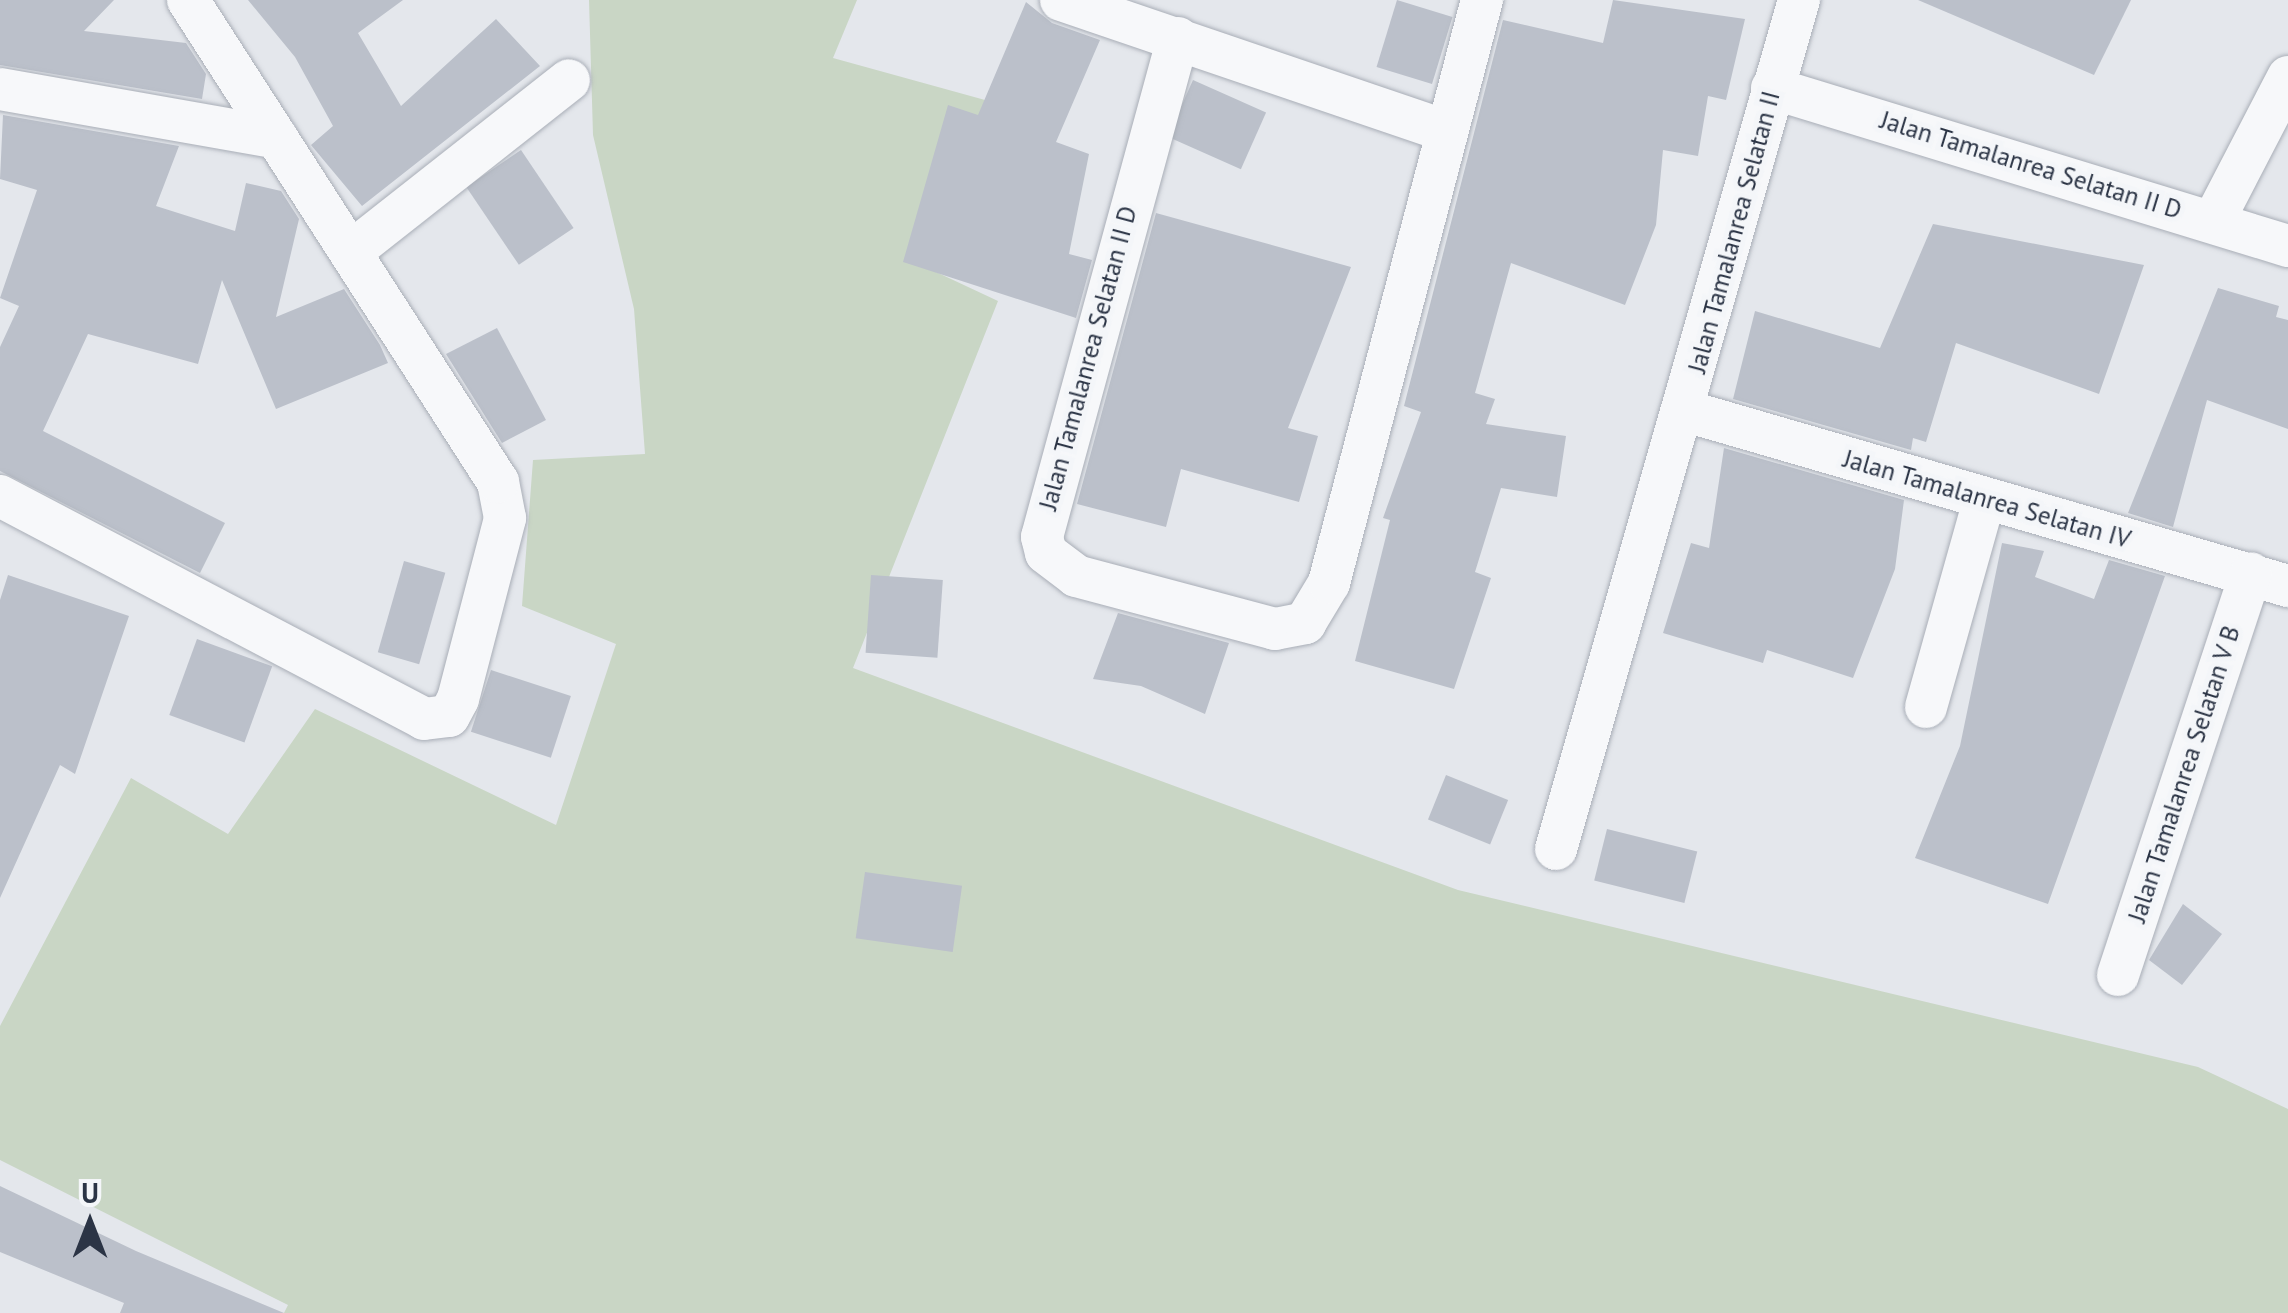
<!DOCTYPE html>
<html>
<head>
<meta charset="utf-8">
<style>
  body { margin:0 }
  #map { position:relative; width:2288px; height:1313px; overflow:hidden; background:#e4e7ec; font-family:"PT Sans",sans-serif }
  div>[style] { position:absolute }
  [style*='--x'] { left:calc(var(--x)*1px); top:calc(var(--y)*1px); width:calc(var(--w)*1px); rotate:calc(var(--a)*1deg) }
  .green>* { inset:0; background:#c9d6c5 }
  .building>* { inset:0; background:#bbc0ca; transform-origin:0 0 }
  .roads { filter:drop-shadow(0 0 2px #a9aeb7) drop-shadow(0 0 2px #a9aeb7) }
  .minor>* { height:42px; margin:-21px; padding:0 21px; transform-origin:21px; border-radius:21px; background:#f7f8fa }
  span { translate:-50% -50%; white-space:nowrap; text-align:center; line-height:1.15; -webkit-text-stroke:10px #f4f6f9; paint-order:stroke }
  .street-label { font-size:25px; color:#2b3445 }
  .north { position:absolute; left:40px; top:1173px; width:100px; height:100px; -webkit-text-stroke:8px #f4f6f9; paint-order:stroke; rotate:0deg; font-size:28px; font-weight:700; line-height:40px; text-align:center; color:#2b3445 }
  .north::after { content:''; display:block; margin:auto; width:35px; height:45px; background:#2b3445; clip-path:polygon(50% 0,100% 100%,50% 72%,0 100%) }
</style>
</head>
<body>
<div id="map">
  <div class="green">
    <i style="clip-path:polygon(589px 0,857px 0,833px 58px,985px 100px,919px 264px,998px 301px,853px 668px,1458px 890px,2198px 1067px,2288px 1109px,2288px 1313px,284px 1313px,288px 1305px,0 1160px,0 1026px,131px 778px,228px 834px,315px 709px,556px 825px,616px 644px,522px 606px,533px 460px,645px 454px,634px 309px,593px 135px)"></i>
  </div>
  <div class="building">
    <i style="clip-path:polygon(0 0,114px 0,84px 31px,186px 43px,206px 74px,202px 99px,0 65px)"></i>
    <i style="clip-path:polygon(248px 0,403px 0,358px 33px,401px 106px,496px 19px,540px 66px,362px 206px,311px 145px,333px 126px,295px 57px)"></i>
    <i style="left:1397px;top:0;width:58px;height:70px;rotate:17deg"></i>
    <i style="clip-path:polygon(1613px 0,1745px 19px,1726px 100px,1708px 96px,1698px 156px,1663px 150px,1656px 225px,1625px 305px,1511px 263px,1475px 393px,1495px 399px,1486px 424px,1566px 436px,1557px 497px,1501px 488px,1475px 572px,1491px 578px,1454px 689px,1355px 661px,1390px 520px,1383px 518px,1421px 412px,1404px 406px,1503px 20px,1603px 43px)"></i>
    <i style="clip-path:polygon(1918px 0,2131px 0,2094px 75px)"></i>
    <i style="clip-path:polygon(1026px 2px,1052px 23px,1100px 40px,1056px 142px,1089px 154px,1069px 254px,1092px 260px,1076px 318px,903px 262px,948px 105px,978px 115px)"></i>
    <i style="left:1193px;top:80px;width:80px;height:62px;rotate:24deg"></i>
    <i style="clip-path:polygon(3px 115px,179px 146px,156px 206px,235px 231px,246px 183px,281px 191px,299px 219px,276px 317px,344px 289px,380px 345px,388px 363px,276px 409px,222px 280px,198px 364px,88px 334px,43px 431px,225px 523px,200px 573px,0 471px,0 347px,19px 306px,0 298px,37px 190px,0 179px)"></i>
    <i style="left:521px;top:150px;width:94px;height:66px;rotate:56deg"></i>
    <i style="clip-path:polygon(1156px 213px,1351px 267px,1288px 428px,1318px 436px,1299px 502px,1181px 469px,1166px 527px,1077px 504px)"></i>
    <i style="clip-path:polygon(1933px 224px,2144px 265px,2099px 394px,1956px 343px,1926px 442px,1913px 438px,1911px 450px,1733px 399px,1755px 311px,1880px 348px)"></i>
    <i style="clip-path:polygon(2218px 288px,2279px 306px,2276px 317px,2288px 320px,2288px 429px,2207px 400px,2173px 527px,2128px 513px)"></i>
    <i style="clip-path:polygon(497px 328px,546px 420px,502px 443px,446px 354px)"></i>
    <i style="clip-path:polygon(1724px 448px,1904px 500px,1895px 569px,1853px 678px,1767px 650px,1763px 663px,1663px 633px,1691px 543px,1709px 548px)"></i>
    <i style="clip-path:polygon(2002px 543px,2044px 551px,2035px 577px,2094px 599px,2109px 560px,2165px 576px,2048px 904px,1915px 858px,1960px 746px)"></i>
    <i style="left:404px;top:561px;width:43px;height:95px;rotate:16deg"></i>
    <i style="clip-path:polygon(8px 575px,129px 616px,75px 774px,60px 765px,0 898px,0 600px)"></i>
    <i style="left:871px;top:575px;width:72px;height:78px;rotate:4deg"></i>
    <i style="clip-path:polygon(1118px 613px,1229px 643px,1205px 714px,1141px 686px,1093px 679px)"></i>
    <i style="left:197px;top:639px;width:80px;height:81px;rotate:20deg"></i>
    <i style="left:491px;top:670px;width:84px;height:65px;rotate:18deg"></i>
    <i style="left:1446px;top:775px;width:67px;height:48px;rotate:22deg"></i>
    <i style="left:1607px;top:829px;width:93px;height:53px;rotate:14deg"></i>
    <i style="left:865px;top:872px;width:98px;height:67px;rotate:8deg"></i>
    <i style="clip-path:polygon(2183px 904px,2222px 934px,2182px 985px,2149px 960px)"></i>
    <i style="clip-path:polygon(0 1186px,136px 1251px,284px 1313px,120px 1313px,124px 1303px,0 1252px)"></i>
  </div>
  <div class="roads">
    <div class="minor">
      <i style="--x:1061;--y:0;--w:404;--a:18.8"></i>
      <i style="--x:1178;--y:38;--w:517;--a:105.25"></i>
      <i style="--x:1042;--y:537;--w:16;--a:76"></i>
      <i style="--x:1046;--y:553;--w:38;--a:37"></i>
      <i style="--x:1076;--y:576;--w:206;--a:14.9"></i>
      <i style="--x:1275;--y:629;--w:31;--a:-11"></i>
      <i style="--x:1305;--y:623;--w:47;--a:-59"></i>
      <i style="--x:1329;--y:583;--w:603;--a:-75.3"></i>
      <i style="--x:1772;--y:88;--w:540;--a:17.02"></i>
      <i style="--x:0;--y:89;--w:281;--a:10"></i>
      <i style="--x:2214;--y:220;--w:161;--a:-62.6"></i>
      <i style="--x:352;--y:251;--w:276;--a:-38.2"></i>
      <i style="--x:1686;--y:411;--w:627;--a:16.21"></i>
      <i style="--x:0;--y:496;--w:479;--a:27.7"></i>
      <i style="--x:424;--y:719;--w:25;--a:-7"></i>
      <i style="--x:449;--y:716;--w:19;--a:-62"></i>
      <i style="--x:458;--y:699;--w:187;--a:-75.4"></i>
      <i style="--x:505;--y:518;--w:37;--a:-101"></i>
      <i style="--x:498;--y:482;--w:573;--a:-122.75"></i>
      <i style="--x:1926;--y:707;--w:215;--a:-74.3"></i>
      <i style="--x:1556;--y:849;--w:883;--a:-74.03"></i>
      <i style="--x:2118;--y:975;--w:423;--a:-71.7"></i>
    </div>
  </div>
  <div class="street-label">
    <span style="left:2031px;top:165px;rotate:17deg">Jalan Tamalanrea Selatan II D</span>
    <span style="left:1734px;top:232px;rotate:-75deg">Jalan Tamalanrea Selatan II</span>
    <span style="left:1088px;top:358px;rotate:-75deg">Jalan Tamalanrea Selatan II D</span>
    <span style="left:1987px;top:499px;rotate:16deg">Jalan Tamalanrea Selatan IV</span>
    <span style="left:2184px;top:774px;rotate:-72deg">Jalan Tamalanrea Selatan V B</span>
  </div>
  <div class="north">U</div>
</div>
</body>
</html>
